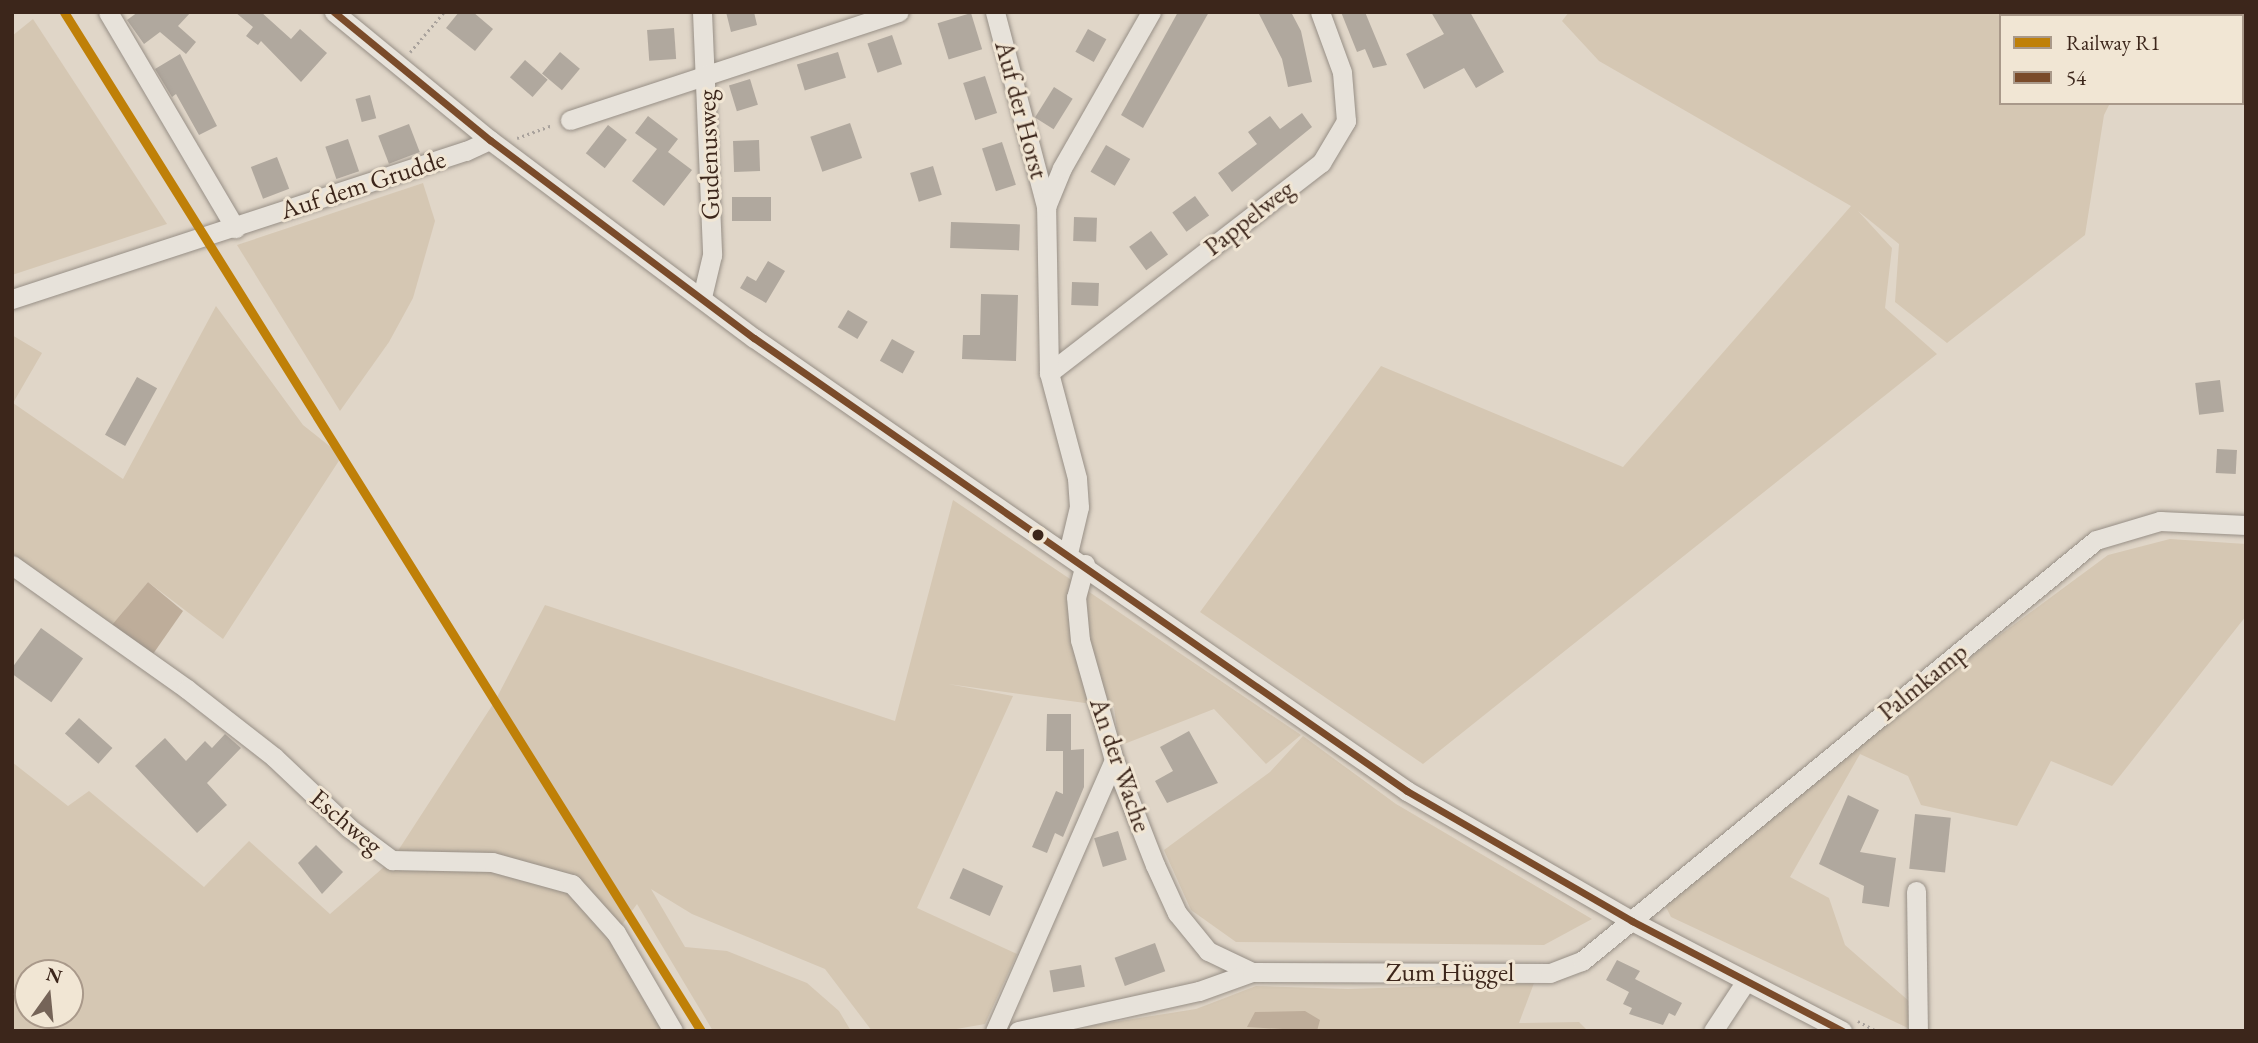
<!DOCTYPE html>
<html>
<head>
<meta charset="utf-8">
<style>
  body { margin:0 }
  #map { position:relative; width:2258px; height:1043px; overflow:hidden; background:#e0d6c8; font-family:"EB Garamond",serif }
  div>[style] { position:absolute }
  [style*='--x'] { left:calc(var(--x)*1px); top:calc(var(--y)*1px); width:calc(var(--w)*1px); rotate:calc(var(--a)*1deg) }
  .green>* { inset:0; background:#d5c7b3 }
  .water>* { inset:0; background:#bead9a }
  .building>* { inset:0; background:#b0a89e; transform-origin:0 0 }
  .path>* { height:2.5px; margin-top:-1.25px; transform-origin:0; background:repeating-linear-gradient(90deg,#a9a29c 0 2px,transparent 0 5.5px) }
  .roads { filter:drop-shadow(0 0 2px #978f86) drop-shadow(0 0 2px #978f86) }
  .minor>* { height:19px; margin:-9.5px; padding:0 9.5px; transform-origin:9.5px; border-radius:9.5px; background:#e7e2da }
  .bus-1>* { height:7px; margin:-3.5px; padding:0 3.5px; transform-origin:3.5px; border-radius:3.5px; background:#7a4b2a }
  .rail-1>* { height:9px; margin:-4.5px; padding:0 4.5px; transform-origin:4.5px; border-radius:4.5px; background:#bf8008 }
  .dots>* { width:19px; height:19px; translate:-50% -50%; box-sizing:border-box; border:4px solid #f1e6d4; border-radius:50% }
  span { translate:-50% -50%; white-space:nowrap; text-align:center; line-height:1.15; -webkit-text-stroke:6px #f1e6d4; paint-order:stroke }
  .street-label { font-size:26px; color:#3c261b }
  .frame { position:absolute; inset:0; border:14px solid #3c261b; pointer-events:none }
  .legend { position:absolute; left:1999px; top:14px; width:245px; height:91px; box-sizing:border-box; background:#f1e6d4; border:2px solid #a9998a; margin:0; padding:9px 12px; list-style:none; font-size:21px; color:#3c261b }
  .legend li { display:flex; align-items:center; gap:14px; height:35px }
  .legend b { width:35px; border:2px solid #a9998a }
  .north { position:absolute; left:14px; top:959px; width:70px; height:70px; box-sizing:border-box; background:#f1e6d4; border:2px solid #a9998a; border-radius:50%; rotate:15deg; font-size:19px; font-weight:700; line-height:28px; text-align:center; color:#3c261b }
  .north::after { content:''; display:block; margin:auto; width:24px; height:32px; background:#756458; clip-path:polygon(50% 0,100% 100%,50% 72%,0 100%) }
</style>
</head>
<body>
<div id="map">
  <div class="green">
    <i style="clip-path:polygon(1569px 12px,2157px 12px,2001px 16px,2001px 103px,2110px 103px,2104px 115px,2085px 235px,1947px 343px,1895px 302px,1899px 244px,1858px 211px,1892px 248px,1885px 308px,1937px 354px,1423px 764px,1200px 612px,1381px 366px,1623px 467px,1851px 206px,1599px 61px,1562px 21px)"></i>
    <i style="clip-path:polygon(33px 19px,167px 224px,12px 275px,12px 36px)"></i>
    <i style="clip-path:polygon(423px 183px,435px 221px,413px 298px,389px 342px,340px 411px,237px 245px)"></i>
    <i style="clip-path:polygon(216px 306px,303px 425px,342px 456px,223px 639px,148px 582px,111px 626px,12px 553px,12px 335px,42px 353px,13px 403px,123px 479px)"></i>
    <i style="clip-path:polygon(evenodd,953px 500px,1301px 735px,1266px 764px,1214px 709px,1119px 746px,1114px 707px,948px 684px,1013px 696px,917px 908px,1017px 954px,985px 1024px,945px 1031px,872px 1031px,825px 969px,692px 914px,651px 889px,685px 947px,727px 951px,807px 983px,839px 1011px,851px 1031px,713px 1031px,637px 904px,616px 933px,673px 1031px,12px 1031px,12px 762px,68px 806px,89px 791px,204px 887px,249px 841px,330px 914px,392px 860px,495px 701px,545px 605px,895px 721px,953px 500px,28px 973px,70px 973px,70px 1015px,28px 1015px,28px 973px)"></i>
    <i style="clip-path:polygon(2170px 539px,2246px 544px,2246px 616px,2112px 786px,2051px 761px,2017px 826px,1921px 805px,1908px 776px,1860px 754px,1790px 877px,1829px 898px,1845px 945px,1910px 1002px,1908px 1028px,1671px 917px,1664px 903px,1923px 692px,2108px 555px)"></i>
    <i style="clip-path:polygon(1303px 736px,1396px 804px,1592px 919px,1544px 945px,1236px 942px,1191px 910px,1164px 850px,1270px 772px)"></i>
    <i style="clip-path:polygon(1534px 983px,1519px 1023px,1579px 1022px,1588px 1031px,1057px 1031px,1196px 1009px,1256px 986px,1348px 989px)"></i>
  </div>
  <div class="water">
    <i style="clip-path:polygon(148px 582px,183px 611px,153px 654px,111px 626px)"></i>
    <i style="clip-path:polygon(1305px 1011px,1320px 1020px,1317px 1031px,1247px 1027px,1255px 1012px)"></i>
  </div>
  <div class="building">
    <i style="clip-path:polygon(138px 12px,191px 12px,178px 26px,196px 42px,186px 54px,160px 32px,144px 44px,127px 20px)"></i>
    <i style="clip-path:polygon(235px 12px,261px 12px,291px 39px,300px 29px,327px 53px,301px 82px,261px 41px,258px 45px,246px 36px,253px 27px)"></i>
    <i style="clip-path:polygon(459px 12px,473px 12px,493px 29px,475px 51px,446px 28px)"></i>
    <i style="clip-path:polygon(726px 12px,754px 12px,757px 25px,731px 32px)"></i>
    <i style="clip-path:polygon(1178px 12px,1209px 12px,1143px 128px,1121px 115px)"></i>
    <i style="clip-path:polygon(1258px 12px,1291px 12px,1301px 31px,1312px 82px,1288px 87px,1282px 59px)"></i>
    <i style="clip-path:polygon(1341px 12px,1365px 12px,1387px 65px,1373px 68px,1365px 49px,1357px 52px)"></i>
    <i style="clip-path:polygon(1431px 12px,1470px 12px,1504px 72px,1476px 88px,1464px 68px,1424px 89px,1406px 54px,1444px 34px)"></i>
    <i style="left:971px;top:13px;width:38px;height:35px;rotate:73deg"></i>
    <i style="left:674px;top:28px;width:31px;height:27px;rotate:86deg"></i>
    <i style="left:1088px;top:29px;width:21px;height:26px;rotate:29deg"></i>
    <i style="left:892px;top:35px;width:31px;height:26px;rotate:71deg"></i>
    <i style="left:560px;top:52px;width:26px;height:28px;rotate:40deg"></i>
    <i style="left:838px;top:52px;width:27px;height:43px;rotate:73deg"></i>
    <i style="clip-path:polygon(180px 54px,217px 126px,199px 135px,176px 94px,172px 97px,155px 69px)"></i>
    <i style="left:525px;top:60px;width:30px;height:23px;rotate:41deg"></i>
    <i style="left:985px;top:76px;width:39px;height:23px;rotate:72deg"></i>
    <i style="left:750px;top:79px;width:27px;height:22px;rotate:73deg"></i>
    <i style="left:1054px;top:87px;width:22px;height:36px;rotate:32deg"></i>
    <i style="left:370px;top:95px;width:24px;height:15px;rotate:75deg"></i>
    <i style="clip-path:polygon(1302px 113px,1312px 127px,1232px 192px,1218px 173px,1257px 144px,1248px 132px,1270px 116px,1280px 129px)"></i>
    <i style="clip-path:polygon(648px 116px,678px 139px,668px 152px,692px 170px,664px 206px,632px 181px,657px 149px,635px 133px)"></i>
    <i style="left:850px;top:123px;width:37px;height:42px;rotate:71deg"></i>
    <i style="left:409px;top:124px;width:30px;height:33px;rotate:69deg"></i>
    <i style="left:608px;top:125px;width:24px;height:36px;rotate:38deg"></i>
    <i style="left:348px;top:139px;width:34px;height:24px;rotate:71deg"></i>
    <i style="left:759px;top:140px;width:31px;height:26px;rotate:88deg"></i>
    <i style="left:1002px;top:142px;width:45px;height:21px;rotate:72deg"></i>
    <i style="left:1106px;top:145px;width:28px;height:31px;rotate:30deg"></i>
    <i style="left:277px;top:157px;width:34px;height:28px;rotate:69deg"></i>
    <i style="left:933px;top:166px;width:30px;height:24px;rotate:73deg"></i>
    <i style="left:1195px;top:196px;width:24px;height:28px;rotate:54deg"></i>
    <i style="left:771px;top:197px;width:24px;height:39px;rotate:90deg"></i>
    <i style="left:1074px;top:217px;width:23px;height:24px;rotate:2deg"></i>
    <i style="left:951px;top:222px;width:69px;height:26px;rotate:2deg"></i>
    <i style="left:1151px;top:231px;width:29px;height:27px;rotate:54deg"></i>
    <i style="clip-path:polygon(768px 261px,785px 271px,766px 303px,740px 288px,747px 276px,756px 281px)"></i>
    <i style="left:1072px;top:282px;width:27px;height:23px;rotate:2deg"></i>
    <i style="clip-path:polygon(981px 294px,1018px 295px,1016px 361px,962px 359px,963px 335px,980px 335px)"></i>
    <i style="left:848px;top:310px;width:23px;height:20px;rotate:31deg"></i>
    <i style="left:892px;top:339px;width:26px;height:25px;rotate:29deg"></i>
    <i style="left:137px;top:377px;width:23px;height:66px;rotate:29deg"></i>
    <i style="left:2220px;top:380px;width:32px;height:25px;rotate:83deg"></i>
    <i style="left:2217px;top:449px;width:20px;height:24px;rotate:3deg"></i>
    <i style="left:41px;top:628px;width:52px;height:54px;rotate:36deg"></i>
    <i style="clip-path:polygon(1047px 714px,1071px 714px,1071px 750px,1084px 749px,1084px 787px,1063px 837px,1055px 833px,1047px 853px,1032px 847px,1056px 791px,1063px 794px,1063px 751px,1046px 751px)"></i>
    <i style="left:79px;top:718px;width:45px;height:21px;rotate:42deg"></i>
    <i style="clip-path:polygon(1189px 731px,1218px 783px,1167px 803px,1155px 781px,1173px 771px,1160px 747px)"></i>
    <i style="clip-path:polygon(225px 734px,241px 748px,207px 783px,227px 805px,197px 833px,135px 766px,165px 738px,186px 761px,205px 741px,212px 748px)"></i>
    <i style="clip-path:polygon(1848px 795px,1879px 810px,1860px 852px,1896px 858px,1889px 907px,1862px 903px,1864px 886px,1819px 864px)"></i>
    <i style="left:1915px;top:814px;width:36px;height:55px;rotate:6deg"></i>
    <i style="left:1118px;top:831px;width:30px;height:25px;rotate:73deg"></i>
    <i style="clip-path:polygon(316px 845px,343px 872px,322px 894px,298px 863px)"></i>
    <i style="left:963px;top:868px;width:44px;height:33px;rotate:24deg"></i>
    <i style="left:1155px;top:943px;width:30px;height:43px;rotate:70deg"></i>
    <i style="clip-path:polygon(1617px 960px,1640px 971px,1635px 979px,1682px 1003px,1675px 1016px,1669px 1013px,1663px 1025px,1629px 1014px,1632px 1008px,1623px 1004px,1629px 992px,1606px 980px)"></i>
    <i style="left:1081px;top:965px;width:22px;height:32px;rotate:80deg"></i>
  </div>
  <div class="path">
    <i style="--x:410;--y:52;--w:52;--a:-49.6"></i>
    <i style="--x:517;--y:138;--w:38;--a:-20"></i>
    <i style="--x:1858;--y:1021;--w:21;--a:28"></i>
  </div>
  <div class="roads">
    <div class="minor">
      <i style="--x:108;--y:12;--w:251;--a:59.5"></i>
      <i style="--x:334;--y:12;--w:202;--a:39.4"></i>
      <i style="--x:490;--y:140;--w:330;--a:36.9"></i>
      <i style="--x:754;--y:338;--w:795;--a:34.75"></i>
      <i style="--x:1407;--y:791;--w:260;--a:30"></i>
      <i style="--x:1632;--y:921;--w:237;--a:27.6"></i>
      <i style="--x:702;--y:12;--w:243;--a:87.6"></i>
      <i style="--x:712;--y:255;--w:43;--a:103.4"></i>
      <i style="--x:995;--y:12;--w:202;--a:75.3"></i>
      <i style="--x:570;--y:120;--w:346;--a:-18.2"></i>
      <i style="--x:12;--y:299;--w:478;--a:-18.1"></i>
      <i style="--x:466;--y:151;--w:26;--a:-25"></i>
      <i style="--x:1049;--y:373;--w:344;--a:-37.7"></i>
      <i style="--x:1321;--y:163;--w:49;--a:-59.2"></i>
      <i style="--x:1346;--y:121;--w:49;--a:-94.7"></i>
      <i style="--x:1342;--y:72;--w:64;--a:-110.1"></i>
      <i style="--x:1068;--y:553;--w:47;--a:-76.6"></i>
      <i style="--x:1079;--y:507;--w:29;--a:-94"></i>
      <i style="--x:1077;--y:478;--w:109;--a:-104.9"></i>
      <i style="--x:1049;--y:373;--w:166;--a:-91"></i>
      <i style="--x:1046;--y:207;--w:42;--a:-67.7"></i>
      <i style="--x:1062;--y:168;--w:180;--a:-60.3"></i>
      <i style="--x:1085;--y:564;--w:34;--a:105"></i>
      <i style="--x:1076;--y:597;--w:43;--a:84.7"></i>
      <i style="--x:1080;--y:640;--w:125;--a:74.2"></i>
      <i style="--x:1114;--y:760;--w:113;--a:68.7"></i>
      <i style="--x:1155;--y:865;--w:53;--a:65.4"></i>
      <i style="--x:1177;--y:913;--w:49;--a:50.8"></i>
      <i style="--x:1208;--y:951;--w:49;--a:25.5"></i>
      <i style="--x:12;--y:565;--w:214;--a:35.3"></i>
      <i style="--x:187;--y:689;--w:110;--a:38"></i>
      <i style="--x:274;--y:757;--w:103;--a:43.4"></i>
      <i style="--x:349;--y:828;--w:54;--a:36.7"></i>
      <i style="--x:392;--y:860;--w:100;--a:1.1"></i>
      <i style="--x:492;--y:862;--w:83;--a:15.4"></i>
      <i style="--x:572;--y:884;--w:66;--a:48.1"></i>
      <i style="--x:616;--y:933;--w:113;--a:59.8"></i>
      <i style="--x:1916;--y:891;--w:140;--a:89.2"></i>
      <i style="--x:995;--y:1031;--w:296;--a:-66.3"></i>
      <i style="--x:1018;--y:1031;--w:185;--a:-12.5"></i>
      <i style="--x:1199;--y:991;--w:56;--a:-19.7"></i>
      <i style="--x:1252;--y:972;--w:298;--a:0.2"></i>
      <i style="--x:1550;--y:973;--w:34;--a:-21"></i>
      <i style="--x:1582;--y:961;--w:664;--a:-39.32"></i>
      <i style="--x:2096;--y:540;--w:67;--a:-16.5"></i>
      <i style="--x:2160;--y:521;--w:86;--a:2.7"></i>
      <i style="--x:1713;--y:1031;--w:60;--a:-56.6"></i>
    </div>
  </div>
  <div class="bus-1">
    <i style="--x:334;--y:12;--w:202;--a:39.4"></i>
    <i style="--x:490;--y:140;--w:330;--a:36.9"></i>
    <i style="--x:754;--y:338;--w:795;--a:34.75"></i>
    <i style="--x:1407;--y:791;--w:260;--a:30"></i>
    <i style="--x:1632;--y:921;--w:237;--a:27.6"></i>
  </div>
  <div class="rail-1">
    <i style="--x:64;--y:12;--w:1202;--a:57.99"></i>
  </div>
  <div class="dots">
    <i style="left:1038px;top:535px;background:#3c261b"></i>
  </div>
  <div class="street-label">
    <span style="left:1021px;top:110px;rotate:75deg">Auf der Horst</span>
    <span style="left:709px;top:155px;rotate:-92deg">Gudenusweg</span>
    <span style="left:363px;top:185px;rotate:-18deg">Auf dem Grudde</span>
    <span style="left:1249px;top:218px;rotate:-38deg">Pappelweg</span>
    <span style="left:1923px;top:682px;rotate:-39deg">Palmkamp</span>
    <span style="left:1120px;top:765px;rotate:71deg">An der Wache</span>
    <span style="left:346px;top:822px;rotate:40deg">Eschweg</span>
    <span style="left:1450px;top:973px">Zum Hüggel</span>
  </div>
  <div class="frame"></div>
  <ul class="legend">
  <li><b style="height:9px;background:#bf8008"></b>Railway R1</li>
  <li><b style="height:9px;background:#7a4b2a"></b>54</li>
  </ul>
  <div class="north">N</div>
</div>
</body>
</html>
